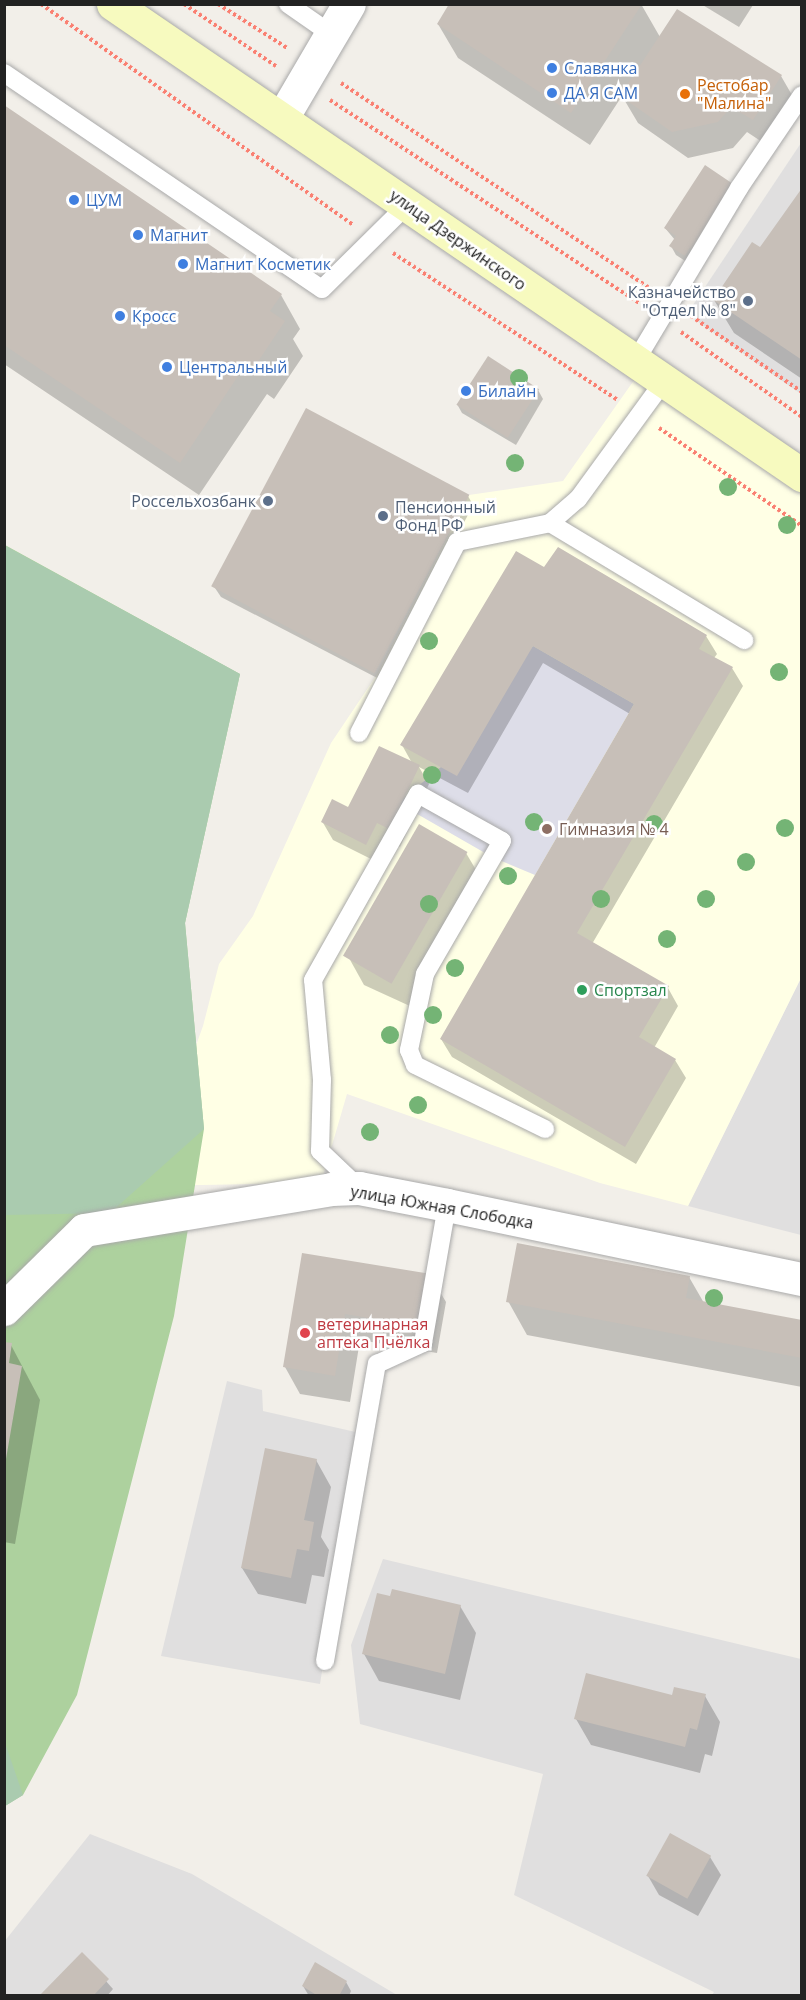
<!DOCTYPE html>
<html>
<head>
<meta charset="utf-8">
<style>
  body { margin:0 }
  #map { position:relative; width:806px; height:2000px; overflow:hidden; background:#f2efe9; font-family:"Open Sans",sans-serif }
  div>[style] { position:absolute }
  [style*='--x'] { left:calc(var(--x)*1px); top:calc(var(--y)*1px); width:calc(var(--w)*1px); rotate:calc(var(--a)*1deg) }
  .residential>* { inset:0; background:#e0dfdf }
  .education>* { inset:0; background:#ffffe5 }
  .forest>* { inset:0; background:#add19e }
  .cemetery>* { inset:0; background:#aacbaf }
  .plaza>* { inset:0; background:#dddde8 }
  .shadow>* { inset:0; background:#0003 }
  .building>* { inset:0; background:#c7bfb8; transform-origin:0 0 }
  .path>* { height:4px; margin-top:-2px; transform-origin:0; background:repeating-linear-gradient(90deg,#fa8072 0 3px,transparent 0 6px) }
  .roads { filter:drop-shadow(0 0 2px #a9a9a9) drop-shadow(0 0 2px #a9a9a9) }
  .lane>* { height:18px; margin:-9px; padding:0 9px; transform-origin:9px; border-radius:9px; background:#fff }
  .street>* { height:33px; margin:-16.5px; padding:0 16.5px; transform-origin:16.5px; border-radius:16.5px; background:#fff }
  .secondary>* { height:33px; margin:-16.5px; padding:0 16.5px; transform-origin:16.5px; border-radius:16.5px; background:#f7fabf }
  .trees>* { width:18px; height:18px; margin:-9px; border-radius:50%; background:#74b475 }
  .dots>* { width:16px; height:16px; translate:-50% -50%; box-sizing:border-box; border:3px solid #fff; border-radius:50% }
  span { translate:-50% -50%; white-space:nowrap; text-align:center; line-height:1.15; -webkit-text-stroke:5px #fff; paint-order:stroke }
  .shop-label { font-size:16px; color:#366cbe }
  .left { translate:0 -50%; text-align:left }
  .food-label { font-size:16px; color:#c56008 }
  .street-label { font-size:16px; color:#222 }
  .service-label { font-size:16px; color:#4e5e75 }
  .right { translate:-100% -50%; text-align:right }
  .education-label { font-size:16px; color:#785e54 }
  .leisure-label { font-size:16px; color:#27864d }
  .health-label { font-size:16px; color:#be3a42 }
  .frame { position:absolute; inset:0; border:6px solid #222; pointer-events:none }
</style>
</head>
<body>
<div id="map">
  <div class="residential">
    <i style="clip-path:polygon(801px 143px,801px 394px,687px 314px)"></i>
    <i style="clip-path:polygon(801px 978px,801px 1235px,688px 1206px)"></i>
    <i style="clip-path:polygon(227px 1381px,262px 1390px,263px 1411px,360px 1433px,320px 1684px,161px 1656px)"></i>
    <i style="clip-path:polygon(383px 1559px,801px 1659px,801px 1995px,712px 1995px,714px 1992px,514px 1895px,543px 1774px,360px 1724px,351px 1645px)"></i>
    <i style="clip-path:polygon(90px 1834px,192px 1874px,397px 1995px,5px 1995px,4px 1942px)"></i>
  </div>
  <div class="education">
    <i style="clip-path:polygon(637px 376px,801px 487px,801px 978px,688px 1206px,600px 1183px,347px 1094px,321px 1183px,145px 1186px,203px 1026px,219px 964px,253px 916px,331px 743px,378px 673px,469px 495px,563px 481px)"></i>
  </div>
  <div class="forest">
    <i style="clip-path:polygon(5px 545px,240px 674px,185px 923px,204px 1129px,174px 1316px,77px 1695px,23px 1795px,5px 1806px)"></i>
  </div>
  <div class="cemetery">
    <i style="clip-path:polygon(4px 545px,240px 674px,185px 923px,204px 1129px,110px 1213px,5px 1215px)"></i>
    <i style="clip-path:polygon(4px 1740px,23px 1795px,5px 1806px,4px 1806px)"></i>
  </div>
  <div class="plaza">
    <i style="clip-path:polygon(533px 646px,634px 704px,535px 875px,492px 857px,398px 803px,441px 767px)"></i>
  </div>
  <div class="shadow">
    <i style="clip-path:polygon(641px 4px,660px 37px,781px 76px,796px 102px,768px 146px,747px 132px,733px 148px,688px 158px,638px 123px,622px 96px,590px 145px,458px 58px,438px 24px)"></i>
    <i style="clip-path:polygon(701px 4px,752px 4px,753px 5px,739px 27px)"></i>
    <i style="clip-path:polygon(4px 107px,281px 295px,300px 329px,293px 339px,303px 356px,274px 399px,267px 394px,199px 495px,4px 364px)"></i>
    <i style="clip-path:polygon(706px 167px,690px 264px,676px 255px,671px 246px,675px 240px,665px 228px)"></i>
    <i style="clip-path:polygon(802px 191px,802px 379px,734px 333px,714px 300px,760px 249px)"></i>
    <i style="clip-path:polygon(538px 390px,543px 399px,516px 445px,462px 413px,457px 404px)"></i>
    <i style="clip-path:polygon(468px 496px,473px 505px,383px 681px,221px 597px,215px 588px)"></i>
    <i style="clip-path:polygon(545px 569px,706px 636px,717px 654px,714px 658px,732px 668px,743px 686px,592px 944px,668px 988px,678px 1006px,654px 1048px,675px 1060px,686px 1078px,636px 1164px,452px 1057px,441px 1039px,630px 714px,543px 663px,468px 793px,419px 767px,429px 784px,400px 847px,388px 841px,377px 862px,333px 840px,322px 821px,348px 809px,412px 763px,402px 745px)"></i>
    <i style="clip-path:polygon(466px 853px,482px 880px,412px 1007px,364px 985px,349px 958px)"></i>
    <i style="clip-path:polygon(304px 1255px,430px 1275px,446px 1302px,437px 1353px,360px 1340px,350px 1402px,300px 1394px,285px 1367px)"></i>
    <i style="clip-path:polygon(689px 1277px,704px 1303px,802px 1321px,802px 1387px,527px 1335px,508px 1301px)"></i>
    <i style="clip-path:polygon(4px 1343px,11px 1345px,40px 1400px,15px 1544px,4px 1542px)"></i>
    <i style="clip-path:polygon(316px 1460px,331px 1487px,321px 1537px,329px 1550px,324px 1577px,312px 1575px,306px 1604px,258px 1594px,242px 1568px)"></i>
    <i style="clip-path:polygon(391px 1598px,460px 1606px,476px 1633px,460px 1700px,379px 1681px,364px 1654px)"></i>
    <i style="clip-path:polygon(705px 1696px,720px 1722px,712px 1756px,705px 1754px,700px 1773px,591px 1745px,576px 1719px,673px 1697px)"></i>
    <i style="clip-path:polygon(710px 1857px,721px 1875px,698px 1916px,659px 1895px,648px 1876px)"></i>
    <i style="clip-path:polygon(82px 1954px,113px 1989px,107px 1996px,41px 1996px)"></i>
    <i style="clip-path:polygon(346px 1982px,351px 1991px,349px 1996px,309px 1996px,303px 1986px)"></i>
  </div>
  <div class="building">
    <i style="clip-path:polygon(449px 4px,642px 4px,571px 113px,437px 24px)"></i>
    <i style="clip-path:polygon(677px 9px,782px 75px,753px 120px,731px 107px,718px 122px,672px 132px,620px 96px)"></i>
    <i style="clip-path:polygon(4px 105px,282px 294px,270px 311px,285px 321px,255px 366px,248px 361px,180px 463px,4px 345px)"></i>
    <i style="clip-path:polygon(705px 165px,739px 188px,697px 251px,690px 248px,685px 256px,669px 246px,676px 236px,664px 228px)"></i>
    <i style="clip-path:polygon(802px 188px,802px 360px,713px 300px,752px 242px,760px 247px)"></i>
    <i style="left:488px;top:356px;width:61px;height:58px;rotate:33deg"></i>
    <i style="left:306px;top:408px;width:185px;height:202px;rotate:28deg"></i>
    <i style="clip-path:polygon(558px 547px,707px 635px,699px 649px,733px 667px,577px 933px,669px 986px,639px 1037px,676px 1059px,625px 1147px,440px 1039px,634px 704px,533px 646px,457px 776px,400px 745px,516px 551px,544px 567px)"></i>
    <i style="clip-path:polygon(379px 746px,420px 765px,389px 829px,377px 823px,366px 845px,321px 822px,332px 799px,348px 807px)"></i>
    <i style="left:419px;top:824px;width:56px;height:152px;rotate:30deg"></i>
    <i style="clip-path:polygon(517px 1243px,690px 1276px,686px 1298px,802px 1320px,802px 1358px,506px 1302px)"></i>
    <i style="clip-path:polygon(302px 1253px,431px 1274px,422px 1327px,345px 1314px,335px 1376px,283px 1367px)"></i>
    <i style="clip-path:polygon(4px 1342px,12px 1343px,9px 1363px,22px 1366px,6px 1459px)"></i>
    <i style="clip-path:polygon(265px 1448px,317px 1459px,304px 1520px,314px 1522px,309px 1551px,297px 1549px,291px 1578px,241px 1568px)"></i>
    <i style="clip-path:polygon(392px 1589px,461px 1605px,445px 1674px,362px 1654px,377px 1593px,390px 1596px)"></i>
    <i style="clip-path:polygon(586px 1673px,672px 1695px,674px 1687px,706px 1694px,697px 1730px,690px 1728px,685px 1747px,574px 1719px)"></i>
    <i style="left:670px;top:1833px;width:47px;height:49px;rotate:29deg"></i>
    <i style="clip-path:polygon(82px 1952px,109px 1979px,93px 1996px,39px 1996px)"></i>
    <i style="clip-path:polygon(315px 1962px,347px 1981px,339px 1996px,318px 1996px,302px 1986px)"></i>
  </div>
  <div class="path">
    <i style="--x:41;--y:4;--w:382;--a:35.3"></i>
    <i style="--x:184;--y:4;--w:111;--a:34"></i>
    <i style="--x:218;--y:4;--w:82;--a:32.5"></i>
    <i style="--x:341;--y:83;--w:371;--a:33.6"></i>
    <i style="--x:330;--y:100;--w:371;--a:33.3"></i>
    <i style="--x:393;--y:253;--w:269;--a:33.2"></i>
    <i style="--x:691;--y:316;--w:135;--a:34.4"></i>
    <i style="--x:681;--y:332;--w:148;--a:35.1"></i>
    <i style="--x:659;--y:428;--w:173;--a:34.4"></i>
  </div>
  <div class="roads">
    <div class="lane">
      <i style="--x:288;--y:4;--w:52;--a:34.9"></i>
      <i style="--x:4;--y:73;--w:384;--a:34.2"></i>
      <i style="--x:322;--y:289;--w:120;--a:-44.7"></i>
      <i style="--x:635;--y:362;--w:203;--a:-59.1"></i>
      <i style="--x:739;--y:188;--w:112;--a:-55.9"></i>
      <i style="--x:550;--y:523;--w:227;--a:31.1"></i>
      <i style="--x:359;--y:733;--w:215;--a:-62.8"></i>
      <i style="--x:457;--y:542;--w:95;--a:-11.5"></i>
      <i style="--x:550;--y:523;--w:37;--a:-41"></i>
      <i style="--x:578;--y:499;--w:146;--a:-53.9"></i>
      <i style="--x:359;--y:1188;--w:54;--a:-136.5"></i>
      <i style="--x:320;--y:1151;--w:71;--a:-88.4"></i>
      <i style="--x:322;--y:1080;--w:100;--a:-95.1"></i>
      <i style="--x:313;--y:980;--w:214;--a:-60.6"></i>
      <i style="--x:418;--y:794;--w:96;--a:29.2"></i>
      <i style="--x:502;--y:841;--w:154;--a:120.1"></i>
      <i style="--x:425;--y:974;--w:78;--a:101.9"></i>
      <i style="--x:409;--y:1050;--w:16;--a:68"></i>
      <i style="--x:415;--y:1065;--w:145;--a:26.2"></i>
      <i style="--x:325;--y:1661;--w:302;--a:-80.1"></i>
      <i style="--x:377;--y:1364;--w:51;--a:-24.5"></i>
      <i style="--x:423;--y:1343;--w:140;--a:-80.1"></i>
    </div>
    <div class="street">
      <i style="--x:282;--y:118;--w:132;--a:-59.6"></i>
      <i style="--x:4;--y:1309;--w:112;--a:-44.6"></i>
      <i style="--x:84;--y:1230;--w:250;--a:-9.4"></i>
      <i style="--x:331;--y:1189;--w:28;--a:-2"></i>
      <i style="--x:359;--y:1188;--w:90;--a:10.9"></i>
      <i style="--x:447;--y:1205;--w:363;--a:11.8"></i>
    </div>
    <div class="secondary">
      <i style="--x:113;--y:4;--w:835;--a:34.36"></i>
    </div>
  </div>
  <div class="trees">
    <i style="left:519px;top:378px"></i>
    <i style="left:515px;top:463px"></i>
    <i style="left:728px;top:487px"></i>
    <i style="left:787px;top:525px"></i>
    <i style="left:429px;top:641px"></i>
    <i style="left:779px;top:672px"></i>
    <i style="left:432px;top:775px"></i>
    <i style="left:534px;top:822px"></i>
    <i style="left:654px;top:824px"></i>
    <i style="left:785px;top:828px"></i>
    <i style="left:746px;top:862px"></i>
    <i style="left:508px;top:876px"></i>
    <i style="left:601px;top:899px"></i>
    <i style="left:706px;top:899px"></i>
    <i style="left:429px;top:904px"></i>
    <i style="left:667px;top:939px"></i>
    <i style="left:455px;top:968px"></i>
    <i style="left:433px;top:1015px"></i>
    <i style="left:390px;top:1035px"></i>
    <i style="left:418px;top:1105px"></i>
    <i style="left:370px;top:1132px"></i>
    <i style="left:714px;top:1298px"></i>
  </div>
  <div class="dots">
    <i style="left:552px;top:68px;background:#3f7fe0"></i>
    <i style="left:552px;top:93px;background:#3f7fe0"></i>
    <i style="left:685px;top:94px;background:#e8710a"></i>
    <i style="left:74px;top:200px;background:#3f7fe0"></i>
    <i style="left:138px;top:235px;background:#3f7fe0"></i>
    <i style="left:183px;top:264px;background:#3f7fe0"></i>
    <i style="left:748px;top:301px;background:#5c6f8a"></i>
    <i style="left:120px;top:316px;background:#3f7fe0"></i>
    <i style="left:167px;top:367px;background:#3f7fe0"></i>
    <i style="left:466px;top:391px;background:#3f7fe0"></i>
    <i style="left:268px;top:501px;background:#5c6f8a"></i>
    <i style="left:383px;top:516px;background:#5c6f8a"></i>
    <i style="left:547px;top:829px;background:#8d6e63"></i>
    <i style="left:582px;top:990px;background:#2e9e5b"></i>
    <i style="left:305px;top:1333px;background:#e0444e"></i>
  </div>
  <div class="shop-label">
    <span class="left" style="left:564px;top:68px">Славянка</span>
    <span class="left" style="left:564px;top:93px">ДА Я САМ</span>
    <span class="left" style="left:86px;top:200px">ЦУМ</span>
    <span class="left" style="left:150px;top:235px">Магнит</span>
    <span class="left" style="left:195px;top:264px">Магнит Косметик</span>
    <span class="left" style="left:132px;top:316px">Кросс</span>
    <span class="left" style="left:179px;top:367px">Центральный</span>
    <span class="left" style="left:478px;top:391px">Билайн</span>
  </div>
  <div class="food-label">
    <span class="left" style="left:697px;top:94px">Рестобар<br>"Малина"</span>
  </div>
  <div class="street-label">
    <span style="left:458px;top:240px;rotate:35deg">улица Дзержинского</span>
    <span style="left:442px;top:1207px;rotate:10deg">улица Южная Слободка</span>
  </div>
  <div class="service-label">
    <span class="right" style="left:736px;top:301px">Казначейство<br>"Отдел № 8"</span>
    <span class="right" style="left:256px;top:501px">Россельхозбанк</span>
    <span class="left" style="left:395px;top:516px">Пенсионный<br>Фонд РФ</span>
  </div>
  <div class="education-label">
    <span class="left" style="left:559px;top:829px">Гимназия № 4</span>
  </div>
  <div class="leisure-label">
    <span class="left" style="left:594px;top:990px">Спортзал</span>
  </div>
  <div class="health-label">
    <span class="left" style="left:317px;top:1333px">ветеринарная<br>аптека Пчёлка</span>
  </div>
  <div class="frame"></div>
</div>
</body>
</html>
